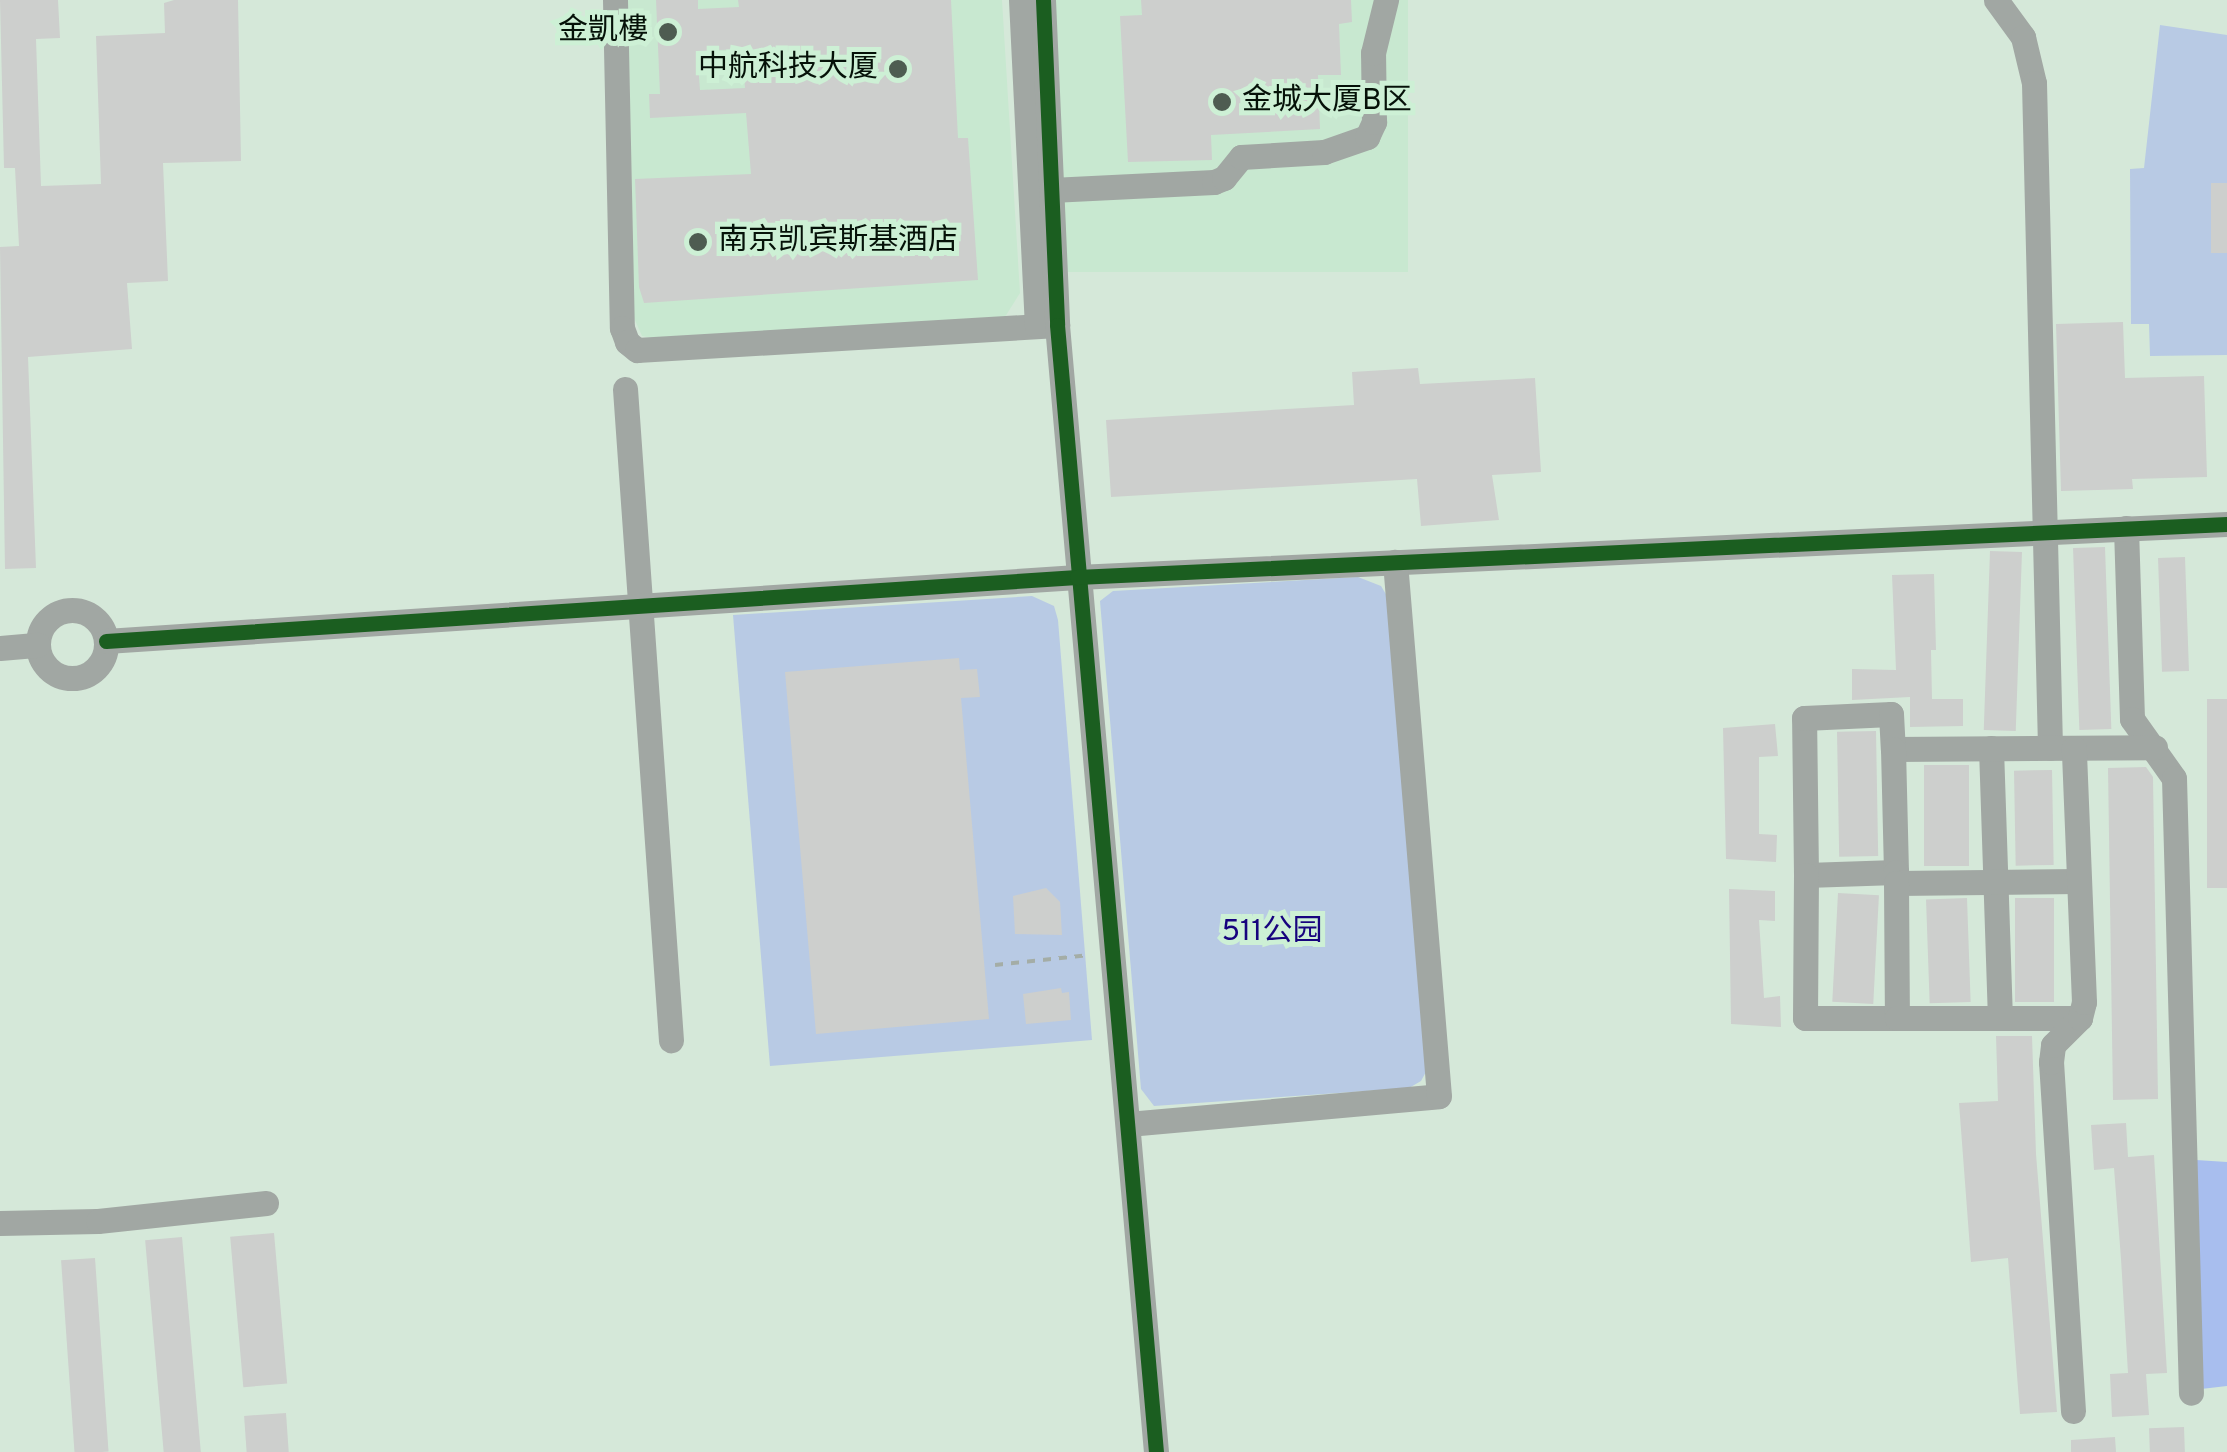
<!DOCTYPE html>
<html>
<head>
<meta charset="utf-8">
<style>
  body { margin:0 }
  #map { position:relative; width:2227px; height:1452px; overflow:hidden; background:#d5e8d9; font-family:Overpass,"Noto Sans SC",sans-serif }
  div>[style] { position:absolute }
  [style*='--x'] { left:calc(var(--x)*1px); top:calc(var(--y)*1px); width:calc(var(--w)*1px); rotate:calc(var(--a)*1deg) }
  .built>* { inset:0; background:#c8e8d0; transform-origin:0 0 }
  .green>* { inset:0; background:#b8cae4 }
  .forest>* { inset:0; background:#a8beee }
  .building>* { inset:0; background:#cdcfcd; transform-origin:0 0 }
  .path>* { height:4px; margin-top:-2px; transform-origin:0; background:repeating-linear-gradient(90deg,#a4ada6 0 8px,transparent 0 16px) }
  .minor>* { height:25px; margin:-12.5px; padding:0 12.5px; transform-origin:12.5px; border-radius:12.5px; background:#a1a7a3 }
  .minor>.ring { margin:-12.5px; padding:0; box-sizing:content-box; background:none; border:25px solid #a1a7a3; border-radius:50% }
  .cycleway>* { height:15px; margin:-7.5px; padding:0 7.5px; transform-origin:7.5px; border-radius:7.5px; background:#1b5e20 }
  .dots>* { width:28px; height:28px; translate:-50% -50%; box-sizing:border-box; border:5px solid #cdf0d5; border-radius:50% }
  span { translate:-50% -50%; white-space:nowrap; text-align:center; line-height:1.15; -webkit-text-stroke:10px #cdf0d5; paint-order:stroke }
  .poi-label { font-size:30px; color:#051108 }
  .right { translate:-100% -50%; text-align:right }
  .left { translate:0 -50%; text-align:left }
  .park-label { font-size:30px; color:#17037e }
</style>
</head>
<body>
<div id="map">
  <div class="built">
    <i style="clip-path:polygon(628px 0,1002px 0,1020px 293px,1003px 320px,661px 340px,642px 336px,634px 318px)"></i>
    <i style="left:1052px;top:0;width:356px;height:272px"></i>
  </div>
  <div class="green">
    <i style="clip-path:polygon(2160px 25px,2227px 35px,2227px 355px,2150px 356px,2149px 324px,2131px 324px,2130px 169px,2144px 168px)"></i>
    <i style="clip-path:polygon(1358px 577px,1381px 586px,1387px 596px,1427px 1070px,1421px 1081px,1409px 1088px,1154px 1106px,1141px 1089px,1100px 601px,1113px 591px)"></i>
    <i style="clip-path:polygon(1032px 596px,1054px 606px,1058px 620px,1092px 1040px,770px 1066px,733px 615px)"></i>
  </div>
  <div class="forest">
    <i style="clip-path:polygon(2196px 1160px,2227px 1162px,2227px 1386px,2201px 1389px)"></i>
  </div>
  <div class="building">
    <i style="clip-path:polygon(0 0,58px 0,60px 38px,36px 39px,41px 186px,101px 184px,96px 36px,165px 33px,164px 3px,174px 0,238px 0,241px 161px,163px 163px,168px 281px,127px 283px,132px 349px,28px 357px,36px 568px,5px 569px,0 247px,19px 246px,15px 168px,4px 168px)"></i>
    <i style="clip-path:polygon(evenodd,656px 0,698px 0,698px 9px,739px 7px,738px 0,951px 0,958px 138px,968px 138px,978px 280px,644px 303px,639px 287px,635px 179px,751px 174px,746px 113px,650px 118px,649px 94px,660px 94px,656px 0,742px 49px,745px 88px,700px 90px,697px 51px,742px 49px)"></i>
    <i style="clip-path:polygon(1141px 0,1351px 0,1352px 22px,1339px 24px,1341px 75px,1318px 75px,1320px 129px,1211px 135px,1212px 160px,1128px 162px,1120px 16px,1142px 15px)"></i>
    <i style="left:2211px;top:183px;width:16px;height:70px"></i>
    <i style="clip-path:polygon(2123px 322px,2125px 378px,2204px 376px,2207px 477px,2132px 479px,2133px 489px,2061px 491px,2056px 324px)"></i>
    <i style="clip-path:polygon(1418px 368px,1420px 384px,1535px 378px,1541px 472px,1492px 475px,1499px 520px,1421px 526px,1417px 479px,1111px 497px,1106px 420px,1354px 405px,1352px 372px)"></i>
    <i style="left:2105px;top:547px;width:182px;height:32px;rotate:88deg"></i>
    <i style="left:1990px;top:551px;width:32px;height:179px;rotate:2deg"></i>
    <i style="left:2185px;top:557px;width:114px;height:27px;rotate:88deg"></i>
    <i style="clip-path:polygon(1934px 574px,1936px 650px,1931px 650px,1932px 699px,1963px 699px,1963px 726px,1910px 727px,1910px 697px,1852px 700px,1852px 669px,1896px 670px,1892px 575px)"></i>
    <i style="clip-path:polygon(959px 658px,960px 670px,977px 669px,980px 697px,961px 698px,989px 1019px,816px 1034px,785px 672px)"></i>
    <i style="left:2207px;top:699px;width:20px;height:189px"></i>
    <i style="clip-path:polygon(1775px 724px,1778px 756px,1759px 757px,1759px 834px,1777px 835px,1776px 862px,1726px 859px,1723px 728px)"></i>
    <i style="left:1876px;top:731px;width:125px;height:39px;rotate:89deg"></i>
    <i style="left:1924px;top:765px;width:45px;height:101px"></i>
    <i style="clip-path:polygon(2146px 767px,2153px 777px,2158px 1099px,2113px 1100px,2108px 768px)"></i>
    <i style="left:2052px;top:770px;width:95px;height:38px;rotate:89deg"></i>
    <i style="clip-path:polygon(1046px 888px,1060px 902px,1062px 935px,1015px 934px,1013px 896px)"></i>
    <i style="clip-path:polygon(1729px 889px,1775px 891px,1775px 921px,1759px 920px,1764px 998px,1780px 996px,1781px 1027px,1731px 1024px)"></i>
    <i style="left:1838px;top:893px;width:41px;height:109px;rotate:3deg"></i>
    <i style="left:1967px;top:898px;width:104px;height:41px;rotate:88deg"></i>
    <i style="left:2015px;top:898px;width:39px;height:104px"></i>
    <i style="clip-path:polygon(1061px 988px,1062px 993px,1069px 992px,1071px 1020px,1026px 1024px,1023px 994px)"></i>
    <i style="clip-path:polygon(1996px 1036px,2032px 1036px,2036px 1154px,2057px 1412px,2020px 1414px,2008px 1258px,1971px 1262px,1959px 1103px,1998px 1101px)"></i>
    <i style="clip-path:polygon(2126px 1123px,2128px 1157px,2154px 1155px,2167px 1373px,2146px 1374px,2149px 1415px,2112px 1417px,2110px 1374px,2128px 1373px,2121px 1259px,2114px 1168px,2094px 1170px,2091px 1125px)"></i>
    <i style="left:274px;top:1233px;width:151px;height:44px;rotate:85deg"></i>
    <i style="left:182px;top:1237px;width:216px;height:37px;rotate:85deg"></i>
    <i style="left:95px;top:1258px;width:194px;height:34px;rotate:86deg"></i>
    <i style="left:286px;top:1413px;width:39px;height:42px;rotate:86deg"></i>
    <i style="left:2184px;top:1427px;width:25px;height:35px;rotate:88deg"></i>
    <i style="clip-path:polygon(2115px 1437px,2116px 1452px,2071px 1452px,2071px 1440px)"></i>
  </div>
  <div class="path">
    <i style="--x:995;--y:965;--w:95;--a:-6.1"></i>
  </div>
  <div class="minor">
    <i style="--x:615;--y:0;--w:328;--a:88.8"></i>
    <i style="--x:622;--y:328;--w:15;--a:70"></i>
    <i style="--x:627;--y:342;--w:13;--a:39"></i>
    <i style="--x:637;--y:350;--w:421;--a:-3.4"></i>
    <i style="--x:1021;--y:0;--w:326;--a:87.2"></i>
    <i style="--x:1043;--y:0;--w:325;--a:87.5"></i>
    <i style="--x:1057;--y:325;--w:1131;--a:84.98"></i>
    <i style="--x:1996;--y:0;--w:46;--a:53.9"></i>
    <i style="--x:2023;--y:37;--w:47;--a:76.6"></i>
    <i style="--x:2034;--y:83;--w:665;--a:88.62"></i>
    <i style="--x:1051;--y:190;--w:163;--a:-2.8"></i>
    <i style="--x:1214;--y:182;--w:11;--a:-22"></i>
    <i style="--x:1224;--y:178;--w:27;--a:-51"></i>
    <i style="--x:1241;--y:157;--w:83;--a:-3.4"></i>
    <i style="--x:1324;--y:152;--w:46;--a:-19.2"></i>
    <i style="--x:1367;--y:137;--w:17;--a:-65"></i>
    <i style="--x:1374;--y:122;--w:69;--a:-90.8"></i>
    <i style="--x:1373;--y:53;--w:55;--a:-76.2"></i>
    <i style="--x:625;--y:389;--w:653;--a:85.96"></i>
    <i style="--x:2126;--y:528;--w:191;--a:88.2"></i>
    <i style="--x:2132;--y:719;--w:72;--a:54.6"></i>
    <i style="--x:2174;--y:778;--w:615;--a:88.42"></i>
    <i class="ring" style="left:38px;top:610px;width:43px;height:43px"></i>
    <i style="--x:106;--y:641;--w:973;--a:-3.77"></i>
    <i style="--x:1077;--y:577;--w:1151;--a:-2.64"></i>
    <i style="--x:0;--y:648;--w:38;--a:-5"></i>
    <i style="--x:1991;--y:748;--w:270;--a:88.1"></i>
    <i style="--x:1893;--y:749;--w:262;--a:-0.4"></i>
    <i style="--x:1896;--y:872;--w:90;--a:178.1"></i>
    <i style="--x:1806;--y:875;--w:157;--a:-90.7"></i>
    <i style="--x:1804;--y:718;--w:87;--a:-2.6"></i>
    <i style="--x:1891;--y:714;--w:35;--a:87"></i>
    <i style="--x:1893;--y:749;--w:123;--a:88.6"></i>
    <i style="--x:1896;--y:872;--w:11;--a:90"></i>
    <i style="--x:1896;--y:883;--w:183;--a:-0.6"></i>
    <i style="--x:1806;--y:875;--w:143;--a:90.4"></i>
    <i style="--x:1805;--y:1018;--w:92;--a:0"></i>
    <i style="--x:1896;--y:883;--w:135;--a:89.6"></i>
    <i style="--x:1897;--y:1018;--w:183;--a:0"></i>
    <i style="--x:1128;--y:1124;--w:312;--a:-5.1"></i>
    <i style="--x:1439;--y:1096;--w:536;--a:-94.71"></i>
    <i style="--x:0;--y:1223;--w:98;--a:-1.2"></i>
    <i style="--x:98;--y:1221;--w:169;--a:-6.1"></i>
    <i style="--x:2073;--y:1411;--w:350;--a:-93.6"></i>
    <i style="--x:2051;--y:1062;--w:17;--a:-83"></i>
    <i style="--x:2053;--y:1045;--w:38;--a:-45"></i>
    <i style="--x:2080;--y:1018;--w:16;--a:-76"></i>
    <i style="--x:2084;--y:1002;--w:254;--a:-92.3"></i>
  </div>
  <div class="cycleway">
    <i style="--x:1043;--y:0;--w:325;--a:87.5"></i>
    <i style="--x:1057;--y:325;--w:1131;--a:84.98"></i>
    <i style="--x:106;--y:641;--w:973;--a:-3.77"></i>
    <i style="--x:1077;--y:577;--w:1151;--a:-2.64"></i>
  </div>
  <div class="dots">
    <i style="left:668px;top:32px;background:#4e5c51"></i>
    <i style="left:898px;top:69px;background:#4e5c51"></i>
    <i style="left:1222px;top:102px;background:#4e5c51"></i>
    <i style="left:698px;top:242px;background:#4e5c51"></i>
  </div>
  <div class="poi-label">
    <span class="right" style="left:648px;top:32px">金凱樓</span>
    <span class="right" style="left:878px;top:69px">中航科技大厦</span>
    <span class="left" style="left:1242px;top:102px">金城大厦B区</span>
    <span class="left" style="left:718px;top:242px">南京凯宾斯基酒店</span>
  </div>
  <div class="park-label">
    <span style="left:1272px;top:933px">511公园</span>
  </div>
</div>
</body>
</html>
